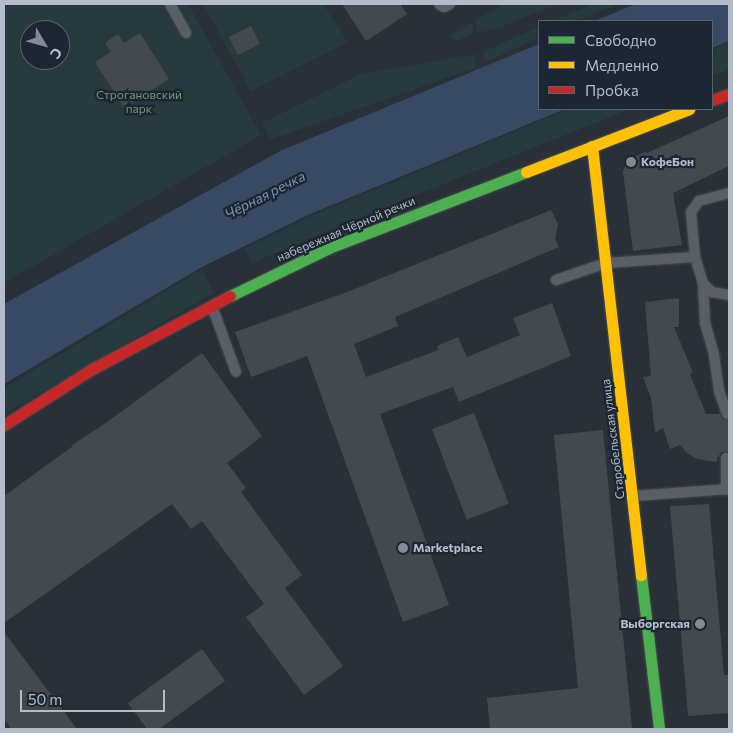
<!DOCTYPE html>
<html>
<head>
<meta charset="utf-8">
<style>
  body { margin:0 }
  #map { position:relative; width:733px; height:733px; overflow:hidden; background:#2a3038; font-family:Commissioner,sans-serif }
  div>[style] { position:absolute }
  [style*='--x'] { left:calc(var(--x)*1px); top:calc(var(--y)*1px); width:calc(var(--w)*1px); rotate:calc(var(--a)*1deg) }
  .green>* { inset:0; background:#273a3e }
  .water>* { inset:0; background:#384963 }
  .building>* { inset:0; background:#444950; transform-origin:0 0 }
  .roads { filter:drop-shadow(0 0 1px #484c53) drop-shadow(0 0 1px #484c53) }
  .lane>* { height:10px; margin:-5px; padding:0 5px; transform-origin:5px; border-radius:5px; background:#5a5e66 }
  .fast>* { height:11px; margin:-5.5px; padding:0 5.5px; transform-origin:5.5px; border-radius:5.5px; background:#4caf50 }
  .slow>* { height:11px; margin:-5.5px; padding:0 5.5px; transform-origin:5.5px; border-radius:5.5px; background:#ffc107 }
  .jam>* { height:11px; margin:-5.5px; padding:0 5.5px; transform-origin:5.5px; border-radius:5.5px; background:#c62828 }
  .dots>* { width:14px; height:14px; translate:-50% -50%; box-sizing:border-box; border:2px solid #1d2633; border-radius:50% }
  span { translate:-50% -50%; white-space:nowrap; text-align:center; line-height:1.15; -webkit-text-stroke:4.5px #1d2633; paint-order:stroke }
  .park-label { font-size:12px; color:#6b9a76 }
  .poi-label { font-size:12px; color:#b4bcc9; font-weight:700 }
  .left { translate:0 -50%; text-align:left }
  .right { translate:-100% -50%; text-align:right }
  .street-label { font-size:12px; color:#b4bcc9 }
  .water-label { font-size:14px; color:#7c92b1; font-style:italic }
  .frame { position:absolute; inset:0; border:5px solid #b4bcc9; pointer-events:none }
  .legend { position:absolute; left:538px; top:20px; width:175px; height:90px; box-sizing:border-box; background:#1d2633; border:1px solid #59626f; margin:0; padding:6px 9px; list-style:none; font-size:15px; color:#b4bcc9 }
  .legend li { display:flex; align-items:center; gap:10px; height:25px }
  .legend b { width:25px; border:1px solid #59626f }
  .north { position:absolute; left:20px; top:20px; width:50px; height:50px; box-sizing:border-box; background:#1d2633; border:1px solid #59626f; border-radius:50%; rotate:127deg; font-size:14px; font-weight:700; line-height:20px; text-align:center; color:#b4bcc9 }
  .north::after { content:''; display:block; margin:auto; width:18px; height:22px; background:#848b96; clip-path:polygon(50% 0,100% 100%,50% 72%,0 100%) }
  .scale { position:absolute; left:20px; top:690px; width:145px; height:22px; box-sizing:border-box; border:2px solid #b4bcc9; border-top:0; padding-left:6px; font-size:15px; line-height:18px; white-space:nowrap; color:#b4bcc9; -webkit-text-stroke:4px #1d2633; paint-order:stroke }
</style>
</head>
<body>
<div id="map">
  <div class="green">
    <i style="clip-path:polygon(evenodd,4px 4px,188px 4px,261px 135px,4px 283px,4px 4px,30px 30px,60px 30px,60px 60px,30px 60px,30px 30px)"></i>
    <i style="clip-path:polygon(203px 4px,323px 4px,348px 42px,251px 91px)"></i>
    <i style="clip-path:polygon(505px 4px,559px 4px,501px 27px,478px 33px,475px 20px)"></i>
    <i style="clip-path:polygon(593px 4px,617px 4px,577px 21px,553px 21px)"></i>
    <i style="clip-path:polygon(472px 22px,474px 33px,454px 42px,450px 35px)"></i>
    <i style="clip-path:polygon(539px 27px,539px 38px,485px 62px,484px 51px)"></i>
    <i style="clip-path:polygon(729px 43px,729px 69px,712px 76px,712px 50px)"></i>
    <i style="clip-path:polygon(476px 54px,475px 68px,270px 140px,262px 123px,363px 73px)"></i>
    <i style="clip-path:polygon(569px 109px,630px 109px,322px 233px,253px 263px,245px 248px,311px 216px)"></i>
    <i style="clip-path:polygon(202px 269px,214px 293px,4px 414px,4px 388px)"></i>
  </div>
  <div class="water">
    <i style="clip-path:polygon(636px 4px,729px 4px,729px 41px,712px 48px,712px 21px,594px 21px)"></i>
    <i style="clip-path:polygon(539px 44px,539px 109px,565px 109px,310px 214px,202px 267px,4px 384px,4px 304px,280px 151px)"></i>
  </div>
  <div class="building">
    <i style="clip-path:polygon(342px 4px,400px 4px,407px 14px,366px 41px)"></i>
    <i style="left:251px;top:26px;width:20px;height:25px;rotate:63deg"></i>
    <i style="clip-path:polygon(140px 33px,169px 79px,124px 108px,95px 62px,111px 52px,105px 43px,118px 34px,124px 43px)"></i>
    <i style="clip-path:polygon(729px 116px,729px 166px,673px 193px,682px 245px,633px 251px,623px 172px,627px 160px,645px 152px,647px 153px)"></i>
    <i style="clip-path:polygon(551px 210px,558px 224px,555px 239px,559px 247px,395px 317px,398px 326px,354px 344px,366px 377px,438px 350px,437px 346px,458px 337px,467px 357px,520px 335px,513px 318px,552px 303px,571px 356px,459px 402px,453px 387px,380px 414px,449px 605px,403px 622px,307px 356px,251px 377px,235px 332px,347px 292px)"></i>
    <i style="clip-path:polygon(679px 298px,679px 327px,674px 327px,693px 373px,690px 374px,706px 414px,720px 414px,723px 419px,729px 420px,729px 452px,722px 452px,717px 458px,717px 462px,697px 459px,687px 453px,680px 445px,670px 449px,663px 428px,655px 433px,651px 398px,643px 377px,651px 376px,645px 302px)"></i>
    <i style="clip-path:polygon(202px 353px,262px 436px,227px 463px,246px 488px,241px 492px,302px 575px,285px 588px,343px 666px,304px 695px,246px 617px,264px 604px,202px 521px,191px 529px,172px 504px,4px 623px,4px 496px,73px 446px,72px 445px,100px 427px)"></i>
    <i style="left:474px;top:413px;width:97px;height:45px;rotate:69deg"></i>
    <i style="clip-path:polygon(603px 430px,632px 728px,490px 729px,487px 698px,578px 688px,554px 435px)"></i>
    <i style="clip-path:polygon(709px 504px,724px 675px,729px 675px,729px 713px,688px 716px,670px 506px)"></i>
    <i style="clip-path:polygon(4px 632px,77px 729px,11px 729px,4px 718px)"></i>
    <i style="clip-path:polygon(202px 649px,225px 681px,159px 729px,147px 729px,128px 703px)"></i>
  </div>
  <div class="roads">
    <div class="lane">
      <i style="--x:170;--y:4;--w:33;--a:61"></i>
      <i style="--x:439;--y:4;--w:6;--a:31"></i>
      <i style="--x:444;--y:7;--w:7;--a:-27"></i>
      <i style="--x:695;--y:257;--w:27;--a:73"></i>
      <i style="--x:703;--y:283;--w:13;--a:45"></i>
      <i style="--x:712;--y:292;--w:17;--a:10"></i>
      <i style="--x:556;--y:280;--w:53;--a:-18.8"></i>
      <i style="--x:606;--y:263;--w:89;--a:-3.9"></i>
      <i style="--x:695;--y:257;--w:45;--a:-95.1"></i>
      <i style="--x:691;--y:212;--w:14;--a:-54"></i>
      <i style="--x:699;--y:201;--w:31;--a:-15"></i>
      <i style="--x:703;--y:283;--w:40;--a:87.1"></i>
      <i style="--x:705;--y:323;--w:33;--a:74"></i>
      <i style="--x:714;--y:355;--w:36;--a:82"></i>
      <i style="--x:719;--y:391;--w:24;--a:71"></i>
      <i style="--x:212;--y:306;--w:70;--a:70"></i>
      <i style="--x:726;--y:490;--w:32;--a:-90"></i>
      <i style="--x:634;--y:496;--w:95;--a:-4.2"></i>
    </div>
    <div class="fast">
      <i style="--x:230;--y:296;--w:110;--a:-25.9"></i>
      <i style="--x:329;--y:248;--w:211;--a:-21.1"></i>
      <i style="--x:641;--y:575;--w:155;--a:83.3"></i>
    </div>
    <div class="slow">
      <i style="--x:592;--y:146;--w:432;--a:83.5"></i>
      <i style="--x:526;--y:172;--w:175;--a:-21.1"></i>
    </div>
    <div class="jam">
      <i style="--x:712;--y:100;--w:18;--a:-19"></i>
      <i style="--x:4;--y:425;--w:104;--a:-32.5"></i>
      <i style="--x:92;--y:369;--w:156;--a:-27.9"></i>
    </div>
  </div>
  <div class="dots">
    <i style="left:631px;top:162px;background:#848b96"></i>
    <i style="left:403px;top:548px;background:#848b96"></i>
    <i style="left:700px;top:624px;background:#848b96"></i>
  </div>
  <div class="park-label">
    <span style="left:139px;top:102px">Строгановский<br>парк</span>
  </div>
  <div class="poi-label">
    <span class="left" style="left:641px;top:162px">КофеБон</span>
    <span class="left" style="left:413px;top:548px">Marketplace</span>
    <span class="right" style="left:690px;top:624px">Выборгская</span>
  </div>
  <div class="street-label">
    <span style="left:346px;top:229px;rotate:-23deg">набережная Чёрной речки</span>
    <span style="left:613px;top:439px;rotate:-97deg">Старобельская улица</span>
  </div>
  <div class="water-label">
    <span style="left:265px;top:195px;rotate:-27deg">Чёрная речка</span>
  </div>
  <div class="frame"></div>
  <ul class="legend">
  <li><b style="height:6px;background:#4caf50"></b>Свободно</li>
  <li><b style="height:6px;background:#ffc107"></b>Медленно</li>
  <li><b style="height:6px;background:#c62828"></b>Пробка</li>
  </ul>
  <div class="north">С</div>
  <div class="scale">50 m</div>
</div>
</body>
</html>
